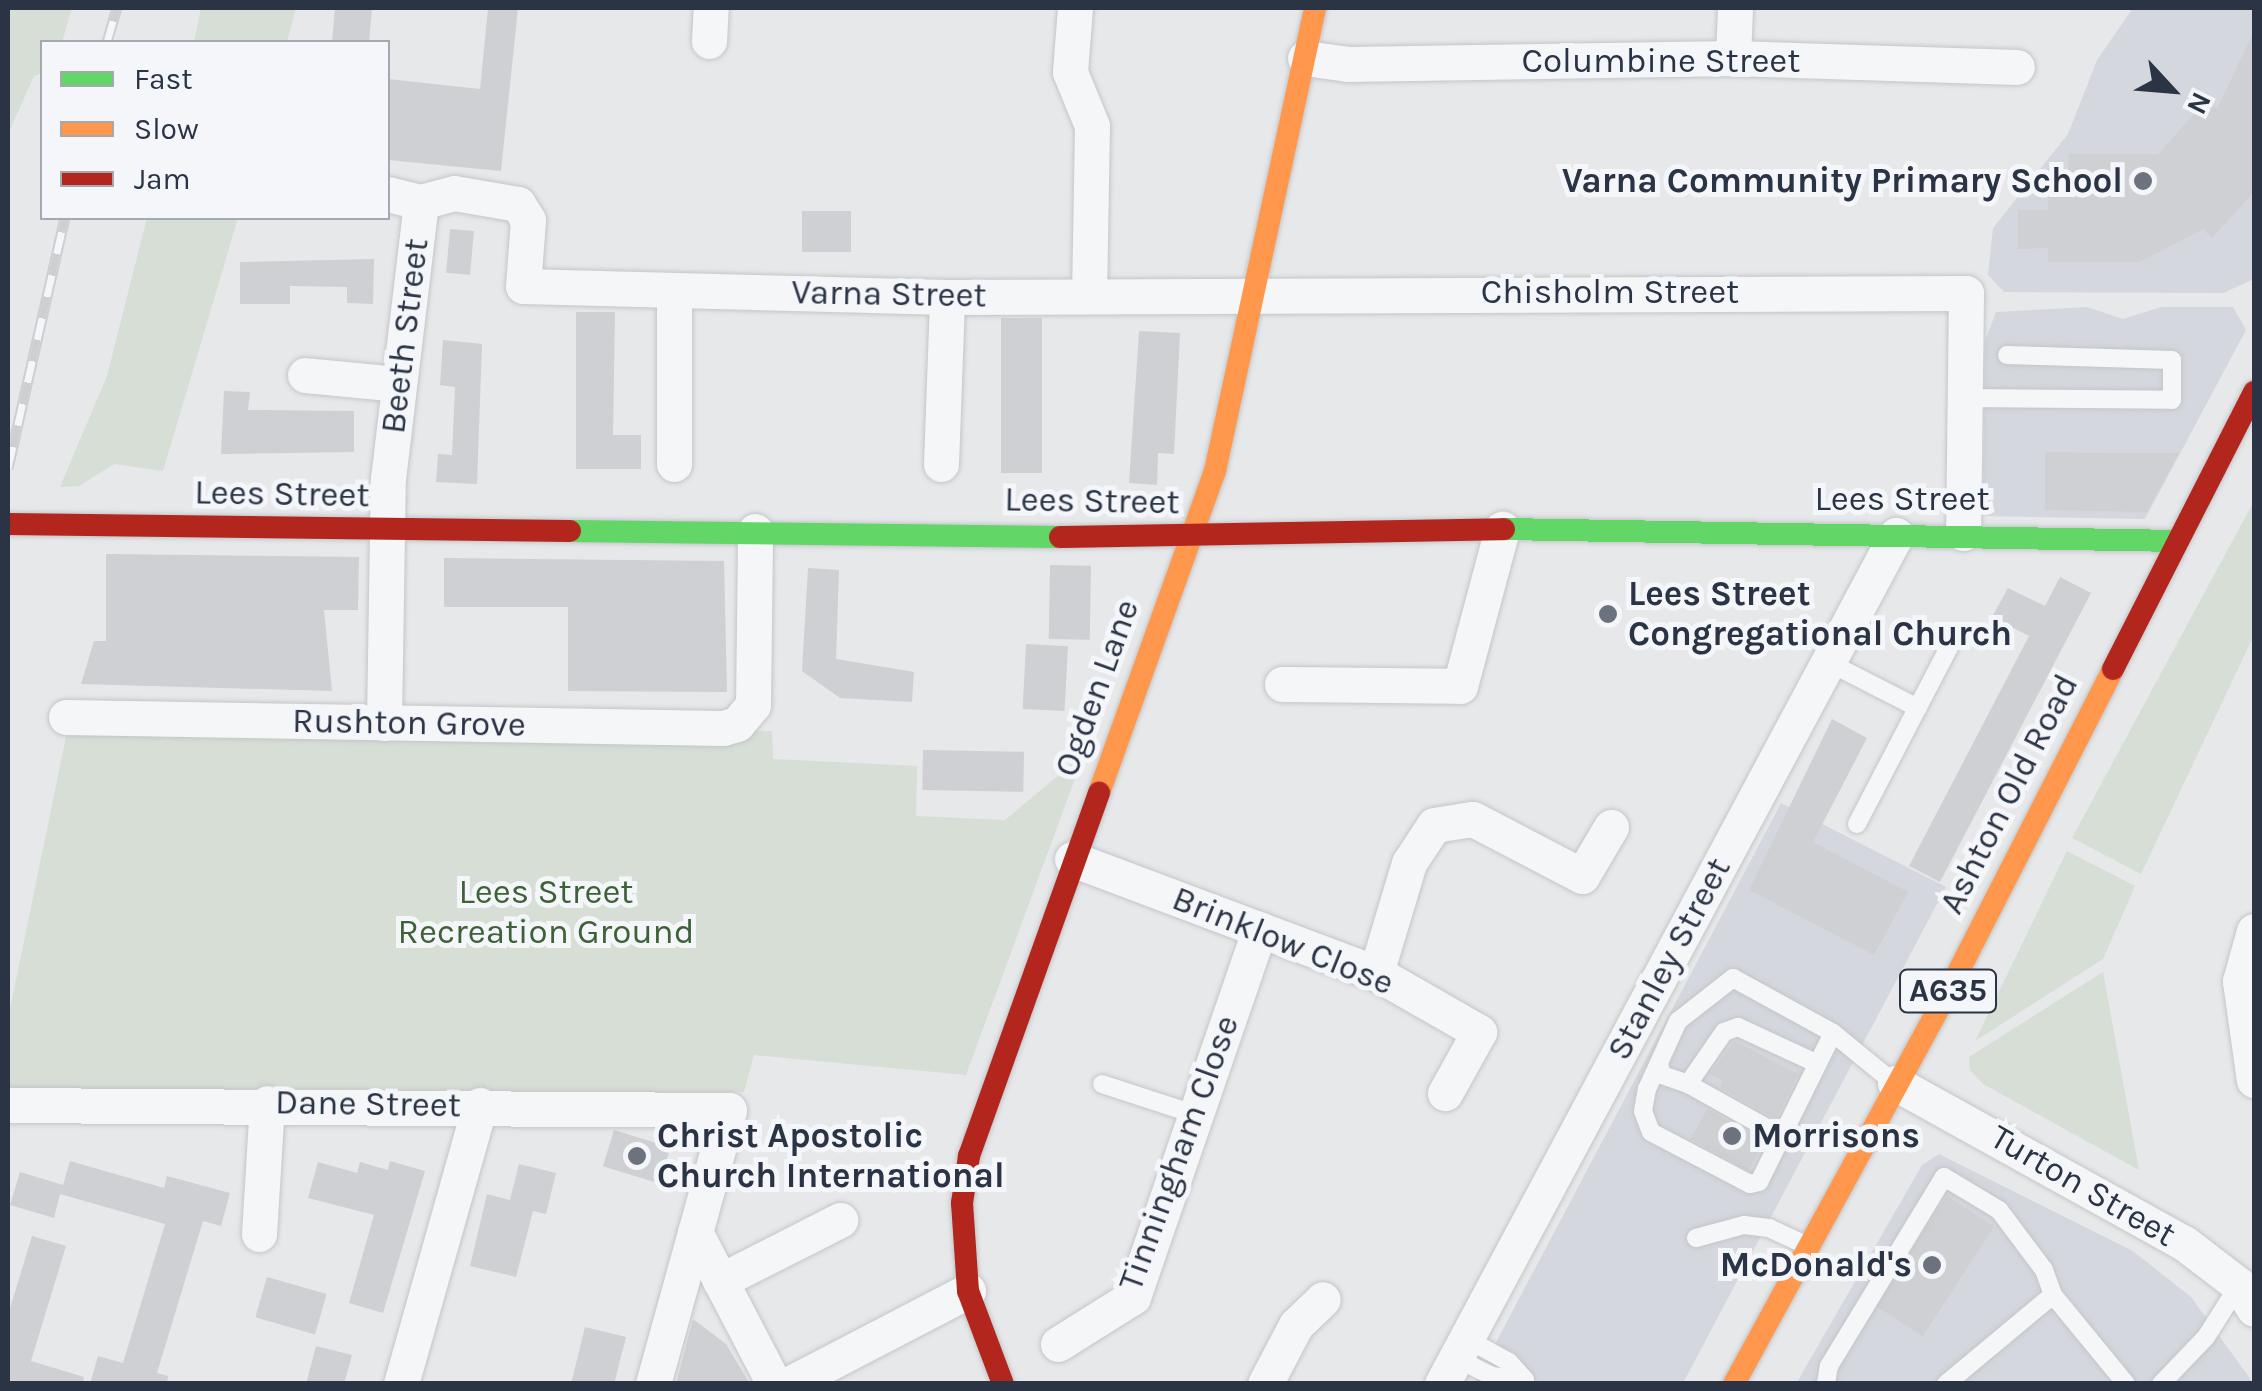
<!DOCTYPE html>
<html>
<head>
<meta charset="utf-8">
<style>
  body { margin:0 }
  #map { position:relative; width:2262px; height:1391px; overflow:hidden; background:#e6e8ea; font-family:Karla,sans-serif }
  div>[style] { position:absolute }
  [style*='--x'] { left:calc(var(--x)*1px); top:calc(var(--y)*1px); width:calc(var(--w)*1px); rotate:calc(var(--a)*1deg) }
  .built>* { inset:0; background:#d4d7dd }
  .green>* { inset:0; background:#d6ded6 }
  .building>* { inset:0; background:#ced0d3; transform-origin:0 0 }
  .roads { filter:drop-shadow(0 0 2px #c4c6c8) drop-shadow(0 0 2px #c4c6c8) }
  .lane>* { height:18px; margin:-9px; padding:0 9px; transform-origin:9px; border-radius:9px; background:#f5f6f7 }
  .street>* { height:35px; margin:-17.5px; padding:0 17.5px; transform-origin:17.5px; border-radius:17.5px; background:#f5f6f7 }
  .fast>* { height:22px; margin:-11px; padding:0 11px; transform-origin:11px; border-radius:11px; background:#63d668 }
  .slow>* { height:22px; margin:-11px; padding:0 11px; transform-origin:11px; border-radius:11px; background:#ff974d }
  .jam>* { height:22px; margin:-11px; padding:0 11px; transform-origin:11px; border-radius:11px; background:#b3261e }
  .rail>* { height:11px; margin-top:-5.5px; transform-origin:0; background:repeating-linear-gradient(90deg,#f4f6f9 0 22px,#cecfd2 0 44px); box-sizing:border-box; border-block:2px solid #cecfd2 }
  .dots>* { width:28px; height:28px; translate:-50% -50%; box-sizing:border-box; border:5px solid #f4f6f9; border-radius:50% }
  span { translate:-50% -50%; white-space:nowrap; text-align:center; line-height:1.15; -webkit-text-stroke:10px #f4f6f9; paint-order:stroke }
  .shield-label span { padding:2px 8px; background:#f4f6f9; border:2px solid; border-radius:8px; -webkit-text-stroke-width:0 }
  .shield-label { font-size:32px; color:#2b3445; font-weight:700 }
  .street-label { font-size:35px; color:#2b3445 }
  .poi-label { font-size:35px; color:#2b3445; font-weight:700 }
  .right { translate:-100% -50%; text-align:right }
  .left { translate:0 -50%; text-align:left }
  .park-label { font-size:35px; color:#3f6138 }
  .frame { position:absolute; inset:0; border:10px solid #2b3445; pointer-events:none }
  .legend { position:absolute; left:40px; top:40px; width:350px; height:180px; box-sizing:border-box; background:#f4f6f9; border:2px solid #a4a8b1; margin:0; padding:12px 18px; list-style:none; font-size:30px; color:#2b3445 }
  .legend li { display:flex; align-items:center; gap:20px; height:50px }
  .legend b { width:50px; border:2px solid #a4a8b1 }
  .north { position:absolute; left:2122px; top:40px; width:100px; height:100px; -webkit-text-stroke:8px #f4f6f9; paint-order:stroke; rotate:116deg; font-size:28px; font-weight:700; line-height:40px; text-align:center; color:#2b3445 }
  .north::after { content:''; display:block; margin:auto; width:35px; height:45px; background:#2b3445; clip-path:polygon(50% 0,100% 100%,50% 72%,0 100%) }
</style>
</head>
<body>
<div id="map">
  <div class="built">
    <i style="clip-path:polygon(2133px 8px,2254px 8px,2254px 279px,2223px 293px,2004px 292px,1988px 275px,1993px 228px,2068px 134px,2097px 60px)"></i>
    <i style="clip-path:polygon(2087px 307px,2123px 319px,2161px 307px,2233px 307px,2246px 330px,2145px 519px,1983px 516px,1985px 341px,1996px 312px)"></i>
    <i style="clip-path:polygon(1781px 803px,1946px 887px,1683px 1383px,1474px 1384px)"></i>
    <i style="clip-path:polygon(1939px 1154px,2133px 1251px,2191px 1297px,2254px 1384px,1796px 1384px,1922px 1165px)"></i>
  </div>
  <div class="green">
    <i style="clip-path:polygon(8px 8px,72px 8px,62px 42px,42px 42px,42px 73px,34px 76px,8px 134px)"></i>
    <i style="clip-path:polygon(201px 8px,296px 8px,287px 42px,194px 42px)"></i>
    <i style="clip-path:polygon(147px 218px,238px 218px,163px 471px,114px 464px,79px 486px,60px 487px,107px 376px)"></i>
    <i style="clip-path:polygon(2254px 501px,2254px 635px,2141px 874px,2072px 838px)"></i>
    <i style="clip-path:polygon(772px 731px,773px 759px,917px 766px,916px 816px,1005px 820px,1084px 754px,966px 1075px,754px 1055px,744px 1092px,8px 1091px,8px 1019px,67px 732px)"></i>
    <i style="clip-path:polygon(2067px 851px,2135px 886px,2103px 959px,1975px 1041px)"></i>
    <i style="clip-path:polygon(2103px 972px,2139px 1170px,1983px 1084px,1970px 1070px,1969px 1057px)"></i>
  </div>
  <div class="building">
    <i style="clip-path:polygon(335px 8px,372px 8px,369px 42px,332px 42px)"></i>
    <i style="clip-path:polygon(488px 8px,518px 8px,501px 171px,388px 160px,388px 79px,480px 89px)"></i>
    <i style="clip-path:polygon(2254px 31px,2254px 192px,2212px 238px,2203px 229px,2140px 262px,2048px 262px,2048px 248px,2018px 249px,2018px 210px,2048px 210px,2048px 168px,2068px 169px,2069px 154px,2158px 154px,2207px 100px,2217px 109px)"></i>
    <i style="left:802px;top:211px;width:49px;height:41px"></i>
    <i style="left:450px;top:229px;width:24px;height:44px;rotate:5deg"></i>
    <i style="clip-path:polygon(374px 259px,373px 304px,347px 303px,347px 287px,290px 286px,290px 304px,240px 304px,240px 262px)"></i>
    <i style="clip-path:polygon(576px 312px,615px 312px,613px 435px,641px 435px,641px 469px,576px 469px)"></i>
    <i style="left:1001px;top:318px;width:41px;height:155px"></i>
    <i style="clip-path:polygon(1139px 331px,1180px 333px,1174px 454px,1158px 453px,1157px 485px,1129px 483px)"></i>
    <i style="clip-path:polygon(443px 340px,482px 344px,477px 484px,436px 482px,438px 454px,452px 455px,455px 387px,440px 385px)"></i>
    <i style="clip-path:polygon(224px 391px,250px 392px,248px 410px,354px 411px,354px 452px,221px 454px)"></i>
    <i style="clip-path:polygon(2045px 452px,2104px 453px,2179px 453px,2147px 512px,2045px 510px)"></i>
    <i style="clip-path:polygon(106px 554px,359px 557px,358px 610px,324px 610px,332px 691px,81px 684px,94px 641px,106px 641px)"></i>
    <i style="clip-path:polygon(444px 558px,724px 561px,727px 692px,568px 691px,568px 607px,444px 607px)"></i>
    <i style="left:1050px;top:565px;width:41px;height:74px;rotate:1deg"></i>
    <i style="clip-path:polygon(808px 568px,839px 570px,836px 659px,914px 672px,912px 702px,840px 698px,802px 671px)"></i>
    <i style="clip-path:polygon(2060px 577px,2091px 593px,1940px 882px,1909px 866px,2029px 636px,1992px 617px,2008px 588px,2045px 606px)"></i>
    <i style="left:1026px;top:644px;width:42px;height:65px;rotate:3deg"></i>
    <i style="clip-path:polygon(1832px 719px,1867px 738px,1813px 842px,1908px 892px,1874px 955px,1749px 890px)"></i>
    <i style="left:923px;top:750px;width:101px;height:40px;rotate:1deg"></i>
    <i style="clip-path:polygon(1735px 1041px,1798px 1074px,1776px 1119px,1720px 1087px,1723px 1081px,1710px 1074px)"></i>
    <i style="left:1707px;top:1109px;width:66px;height:34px;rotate:29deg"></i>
    <i style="left:614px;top:1130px;width:59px;height:38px;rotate:17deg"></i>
    <i style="clip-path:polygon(70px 1161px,164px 1188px,167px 1176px,230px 1193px,221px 1226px,203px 1221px,157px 1373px,168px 1376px,167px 1384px,90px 1384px,98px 1356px,123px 1363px,165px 1224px,60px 1194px,54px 1218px,10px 1205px,20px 1172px,63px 1185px)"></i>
    <i style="clip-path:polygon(390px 1161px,425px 1171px,383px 1313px,349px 1303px,374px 1215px,308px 1198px,318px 1162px,357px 1173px,360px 1162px,388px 1170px)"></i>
    <i style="clip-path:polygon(519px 1164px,556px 1173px,546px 1214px,533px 1211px,516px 1277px,470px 1266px,487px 1194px,510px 1200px)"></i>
    <i style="left:1947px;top:1196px;width:56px;height:131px;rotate:33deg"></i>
    <i style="clip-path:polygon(32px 1236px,66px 1246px,31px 1361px,84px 1377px,83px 1384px,8px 1384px,8px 1315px)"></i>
    <i style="left:267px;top:1277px;width:62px;height:42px;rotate:16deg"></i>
    <i style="clip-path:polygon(693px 1319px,726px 1344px,750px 1384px,676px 1384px)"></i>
    <i style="clip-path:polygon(585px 1327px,626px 1337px,614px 1384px,571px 1384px)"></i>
    <i style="clip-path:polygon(316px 1346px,352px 1355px,344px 1384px,306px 1384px)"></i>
  </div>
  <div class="roads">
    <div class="lane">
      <i style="--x:1963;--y:398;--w:209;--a:0.5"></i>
      <i style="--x:2172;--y:400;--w:40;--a:-90"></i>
      <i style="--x:2172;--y:360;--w:165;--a:-178.3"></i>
      <i style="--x:1828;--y:662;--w:101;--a:27.1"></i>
      <i style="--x:1857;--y:824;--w:199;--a:-62.5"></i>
      <i style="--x:1833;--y:1033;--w:166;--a:116.4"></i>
      <i style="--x:1759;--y:1182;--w:9;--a:167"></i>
      <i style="--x:1750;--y:1184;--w:112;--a:-152.3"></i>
      <i style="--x:1651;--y:1132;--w:22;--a:-111"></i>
      <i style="--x:1643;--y:1111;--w:22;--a:-80"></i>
      <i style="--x:1647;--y:1089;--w:75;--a:-65.5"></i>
      <i style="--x:1678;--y:1021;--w:70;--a:-38"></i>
      <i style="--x:1733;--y:978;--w:114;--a:28.8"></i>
      <i style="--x:1833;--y:1033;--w:79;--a:39.3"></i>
      <i style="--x:1659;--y:1064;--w:11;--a:75"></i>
      <i style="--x:1662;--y:1075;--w:28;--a:19"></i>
      <i style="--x:1688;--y:1084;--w:63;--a:-55.3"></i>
      <i style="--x:1724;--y:1032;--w:15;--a:-20"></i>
      <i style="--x:1738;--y:1027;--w:86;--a:24.8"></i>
      <i style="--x:1102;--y:1084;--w:100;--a:18.1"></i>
      <i style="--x:1688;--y:1084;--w:109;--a:29.2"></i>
      <i style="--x:1696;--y:1238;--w:50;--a:-15.2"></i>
      <i style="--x:1744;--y:1225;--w:25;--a:7"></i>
      <i style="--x:1769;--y:1228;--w:40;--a:25"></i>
      <i style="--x:1467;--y:1339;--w:48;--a:28.7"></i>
      <i style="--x:1509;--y:1362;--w:24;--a:48"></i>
      <i style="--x:1456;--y:1358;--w:40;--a:26.6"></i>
      <i style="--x:1492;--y:1376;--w:33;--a:7"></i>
      <i style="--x:1826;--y:1384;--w:18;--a:-81"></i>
      <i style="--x:1829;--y:1366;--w:221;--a:-58.7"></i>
      <i style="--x:1944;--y:1177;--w:64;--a:31"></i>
      <i style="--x:1999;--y:1210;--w:75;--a:53.1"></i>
      <i style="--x:2044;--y:1270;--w:27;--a:70"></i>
      <i style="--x:1946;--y:1384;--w:139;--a:-39.8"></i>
      <i style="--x:2053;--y:1295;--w:115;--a:50.6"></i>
      <i style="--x:2161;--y:1384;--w:65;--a:-46.2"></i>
      <i style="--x:2206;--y:1337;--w:62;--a:-57.6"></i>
    </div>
    <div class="street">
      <i style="--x:1075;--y:8;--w:64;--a:94.5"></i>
      <i style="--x:1070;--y:72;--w:58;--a:67.8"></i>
      <i style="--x:1092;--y:126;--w:166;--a:91"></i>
      <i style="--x:709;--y:41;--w:33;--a:-87"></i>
      <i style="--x:1305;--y:58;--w:43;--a:7.9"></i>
      <i style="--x:1348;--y:64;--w:385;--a:-0.9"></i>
      <i style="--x:1733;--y:58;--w:284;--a:1.8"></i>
      <i style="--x:1733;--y:58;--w:50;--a:-87.7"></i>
      <i style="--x:388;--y:194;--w:34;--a:14"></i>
      <i style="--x:421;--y:202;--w:34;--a:-15"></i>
      <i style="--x:454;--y:193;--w:65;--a:9.8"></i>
      <i style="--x:518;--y:204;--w:19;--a:58"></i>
      <i style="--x:528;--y:220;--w:66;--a:94.3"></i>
      <i style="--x:523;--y:286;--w:424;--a:1.5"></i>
      <i style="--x:947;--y:297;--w:1019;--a:-0.22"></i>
      <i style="--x:1966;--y:293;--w:240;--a:90.7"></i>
      <i style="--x:674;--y:290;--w:174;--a:90"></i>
      <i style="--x:305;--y:375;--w:93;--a:5.5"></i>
      <i style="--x:941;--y:464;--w:167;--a:-87.9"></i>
      <i style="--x:1282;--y:684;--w:178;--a:0.6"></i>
      <i style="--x:1460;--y:686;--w:163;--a:-75"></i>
      <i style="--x:66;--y:717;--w:657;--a:0.96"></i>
      <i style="--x:723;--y:728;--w:15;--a:-16"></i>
      <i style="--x:737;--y:724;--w:25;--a:-50"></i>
      <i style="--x:753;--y:705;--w:174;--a:-89.3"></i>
      <i style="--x:384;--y:723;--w:244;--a:-89.1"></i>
      <i style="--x:388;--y:479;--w:279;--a:-83.2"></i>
      <i style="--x:1072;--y:859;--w:325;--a:20.6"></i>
      <i style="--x:1376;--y:973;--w:119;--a:29.8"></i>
      <i style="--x:1479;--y:1032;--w:70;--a:119.1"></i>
      <i style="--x:2254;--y:931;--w:52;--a:105.6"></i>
      <i style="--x:2240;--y:981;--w:100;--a:82"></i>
      <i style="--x:1376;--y:973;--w:115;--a:-73.3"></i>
      <i style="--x:1409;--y:863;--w:45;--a:-56.7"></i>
      <i style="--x:1434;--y:825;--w:39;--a:-9"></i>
      <i style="--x:1473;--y:819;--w:123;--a:27.6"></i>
      <i style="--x:1582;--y:876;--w:57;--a:-59.4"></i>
      <i style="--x:1895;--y:1083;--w:330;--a:29"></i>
      <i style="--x:2184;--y:1243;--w:69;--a:37.4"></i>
      <i style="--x:2239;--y:1285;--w:28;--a:58"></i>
      <i style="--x:8;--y:1105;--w:721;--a:0.4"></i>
      <i style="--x:729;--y:1110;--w:284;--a:105.5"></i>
      <i style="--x:695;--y:1232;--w:171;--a:62.5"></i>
      <i style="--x:259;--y:1234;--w:131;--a:-86.5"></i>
      <i style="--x:720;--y:1281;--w:135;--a:-26.9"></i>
      <i style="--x:1058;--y:1344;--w:89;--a:-32.1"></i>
      <i style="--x:1133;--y:1297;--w:389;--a:-71"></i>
      <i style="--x:401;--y:1384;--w:290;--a:-74.2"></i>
      <i style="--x:789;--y:1384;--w:202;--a:-27.5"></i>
      <i style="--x:1265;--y:1384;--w:67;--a:-62.3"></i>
      <i style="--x:1296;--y:1325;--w:37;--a:-44"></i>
      <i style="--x:1442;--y:1384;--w:963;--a:-61.86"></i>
    </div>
    <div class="fast">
      <i style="--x:1504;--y:529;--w:671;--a:1.02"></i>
      <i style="--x:570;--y:531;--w:490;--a:0.7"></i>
    </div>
    <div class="slow">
      <i style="--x:1099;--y:793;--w:342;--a:-70.2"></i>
      <i style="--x:1215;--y:471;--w:474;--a:-77.8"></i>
      <i style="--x:1734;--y:1384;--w:447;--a:-61.4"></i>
      <i style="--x:1948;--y:992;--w:363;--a:-62.9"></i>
    </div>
    <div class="jam">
      <i style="--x:8;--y:524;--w:562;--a:0.71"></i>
      <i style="--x:1060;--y:537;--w:444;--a:-1"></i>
      <i style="--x:2113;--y:669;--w:311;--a:-63"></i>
      <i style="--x:1003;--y:1384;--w:99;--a:-110.6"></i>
      <i style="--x:968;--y:1291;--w:88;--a:-93.9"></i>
      <i style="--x:962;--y:1203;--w:48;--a:-81.5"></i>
      <i style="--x:969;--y:1156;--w:386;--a:-70.3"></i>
    </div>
  </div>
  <div class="rail">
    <i style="--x:107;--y:42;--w:35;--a:-74"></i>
    <i style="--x:8;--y:468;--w:256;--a:-77.2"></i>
  </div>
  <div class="dots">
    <i style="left:2143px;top:181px;background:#6c737f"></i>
    <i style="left:1608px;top:614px;background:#6c737f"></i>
    <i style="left:1732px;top:1136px;background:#6c737f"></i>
    <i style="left:637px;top:1156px;background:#6c737f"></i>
    <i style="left:1932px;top:1265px;background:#6c737f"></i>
  </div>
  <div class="shield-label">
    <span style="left:1948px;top:991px">A635</span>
  </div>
  <div class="street-label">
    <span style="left:1661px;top:61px">Columbine Street</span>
    <span style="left:1610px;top:292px">Chisholm Street</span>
    <span style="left:889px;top:294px;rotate:1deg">Varna Street</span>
    <span style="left:405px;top:336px;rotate:-83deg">Beeth Street</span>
    <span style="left:282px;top:494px;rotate:1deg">Lees Street</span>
    <span style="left:1902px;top:499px">Lees Street</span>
    <span style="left:1092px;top:501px;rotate:1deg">Lees Street</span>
    <span style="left:1097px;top:688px;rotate:-70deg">Ogden Lane</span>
    <span style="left:409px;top:723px;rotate:1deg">Rushton Grove</span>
    <span style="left:2009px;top:794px;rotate:-63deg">Ashton Old Road</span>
    <span style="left:1283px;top:941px;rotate:22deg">Brinklow Close</span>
    <span style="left:1669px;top:959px;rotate:-62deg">Stanley Street</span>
    <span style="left:368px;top:1104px;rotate:1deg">Dane Street</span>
    <span style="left:1179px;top:1153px;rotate:-70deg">Tinningham Close</span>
    <span style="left:2083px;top:1186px;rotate:30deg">Turton Street</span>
  </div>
  <div class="poi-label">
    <span class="right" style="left:2123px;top:181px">Varna Community Primary School</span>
    <span class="left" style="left:1628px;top:614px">Lees Street<br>Congregational Church</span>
    <span class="left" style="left:657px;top:1156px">Christ Apostolic<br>Church International</span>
    <span class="left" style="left:1752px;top:1136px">Morrisons</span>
    <span class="right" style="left:1912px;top:1265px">McDonald's</span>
  </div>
  <div class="park-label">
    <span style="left:546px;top:912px">Lees Street<br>Recreation Ground</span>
  </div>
  <div class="frame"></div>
  <ul class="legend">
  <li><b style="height:12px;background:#63d668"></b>Fast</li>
  <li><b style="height:12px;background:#ff974d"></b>Slow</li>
  <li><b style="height:12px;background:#b3261e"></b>Jam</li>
  </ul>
  <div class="north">N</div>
</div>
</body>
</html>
